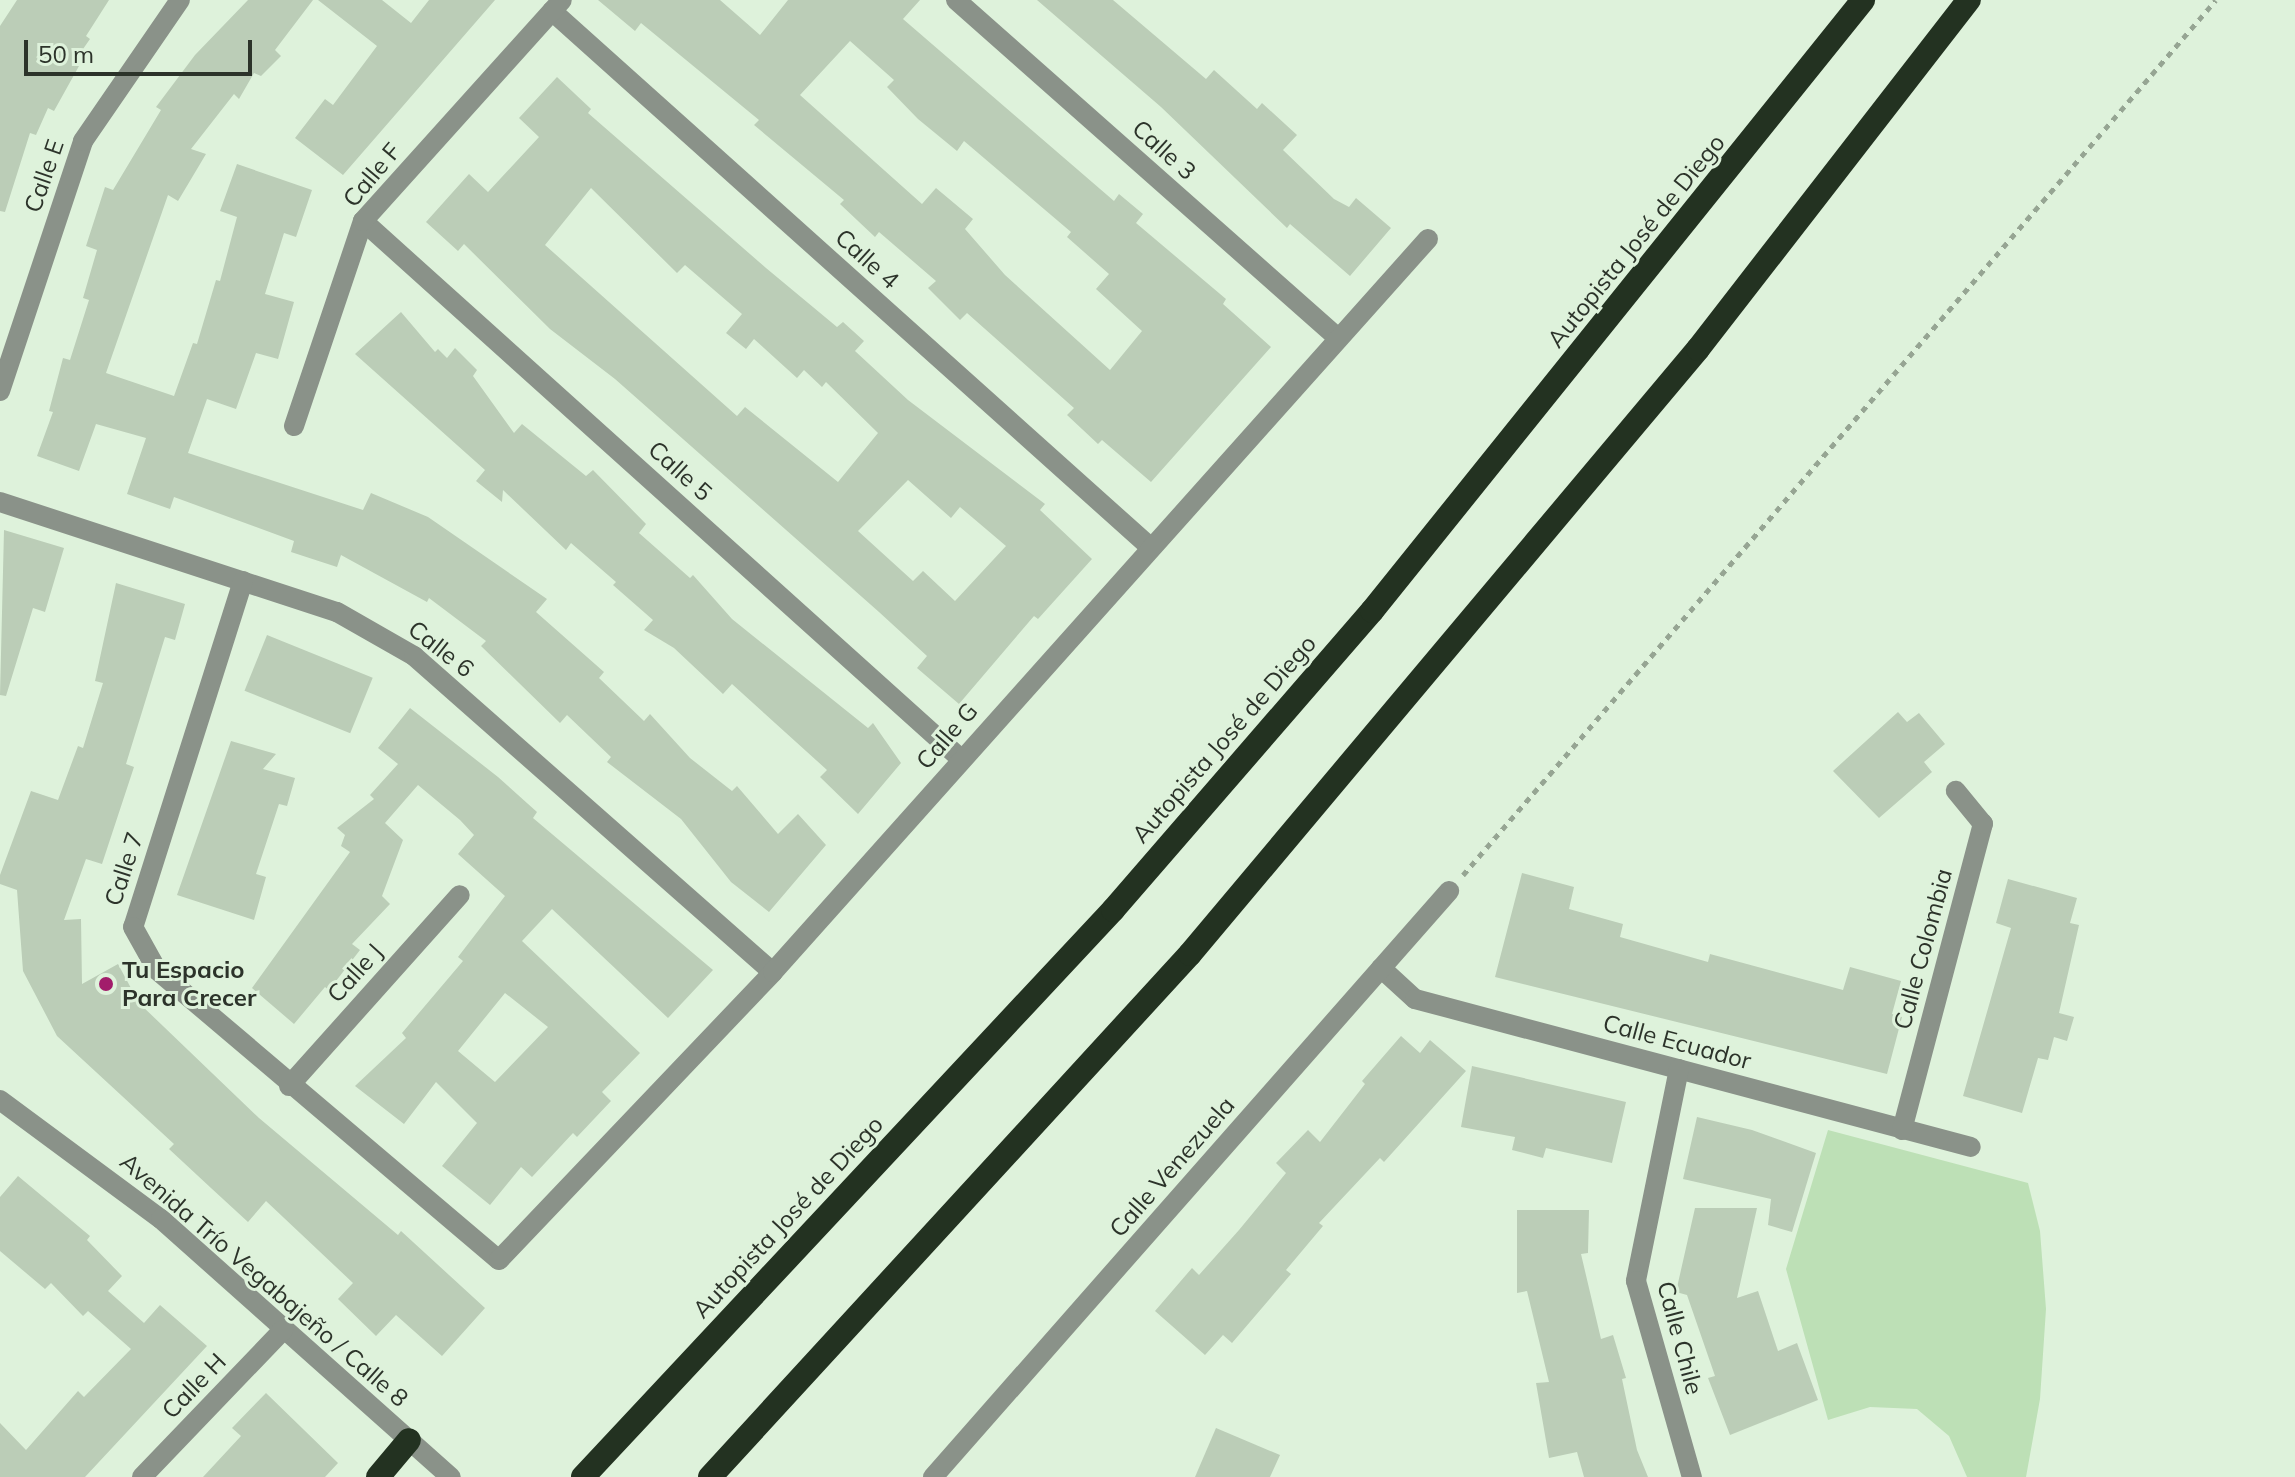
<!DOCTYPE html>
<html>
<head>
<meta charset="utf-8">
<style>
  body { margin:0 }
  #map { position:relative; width:2295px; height:1477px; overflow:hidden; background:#def2db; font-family:Mulish,sans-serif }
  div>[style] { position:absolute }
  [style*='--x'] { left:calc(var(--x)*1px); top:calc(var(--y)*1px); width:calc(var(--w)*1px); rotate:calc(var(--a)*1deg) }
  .green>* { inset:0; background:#bde0b6 }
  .building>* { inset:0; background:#bbcdb7; transform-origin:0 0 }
  .path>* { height:5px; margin-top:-2.5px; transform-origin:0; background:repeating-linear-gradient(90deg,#96a593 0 6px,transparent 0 12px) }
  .minor>* { height:20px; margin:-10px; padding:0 10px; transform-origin:10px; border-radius:10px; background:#8a9289 }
  .highway>* { height:24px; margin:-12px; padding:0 12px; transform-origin:12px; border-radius:12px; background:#233221 }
  .dots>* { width:22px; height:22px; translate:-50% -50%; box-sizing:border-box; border:4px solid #def2db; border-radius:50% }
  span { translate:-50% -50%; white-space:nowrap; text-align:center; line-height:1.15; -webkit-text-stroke:6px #def2db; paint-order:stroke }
  .street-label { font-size:24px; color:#2c332a }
  .poi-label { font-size:24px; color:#2c332a; font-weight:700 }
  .left { translate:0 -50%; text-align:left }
  .scale { position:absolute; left:24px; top:40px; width:228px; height:36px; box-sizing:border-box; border:4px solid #2c332a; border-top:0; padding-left:10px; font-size:24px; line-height:28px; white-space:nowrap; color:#2c332a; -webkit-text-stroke:6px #def2db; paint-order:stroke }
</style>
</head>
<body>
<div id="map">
  <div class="green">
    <i style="clip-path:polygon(1828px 1130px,2028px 1183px,2040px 1231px,2046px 1309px,2040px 1399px,2026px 1477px,1967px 1477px,1949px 1436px,1917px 1409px,1870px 1407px,1828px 1420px,1786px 1269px)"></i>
  </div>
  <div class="building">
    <i style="clip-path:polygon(17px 0,109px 0,86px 36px,90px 39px,74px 62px,79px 66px,54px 111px,48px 108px,36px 135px,30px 133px,5px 212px,0 211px,0 26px)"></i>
    <i style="clip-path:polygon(248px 0,313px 0,275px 50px,281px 56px,261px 76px,254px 73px,239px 99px,234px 94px,191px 149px,206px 154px,178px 201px,168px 195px,106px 373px,174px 396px,193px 343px,197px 344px,216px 280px,220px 281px,237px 217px,220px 211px,237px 164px,312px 190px,296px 237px,284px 233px,265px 294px,294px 302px,278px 359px,256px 353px,236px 409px,207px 399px,188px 453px,363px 510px,371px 493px,428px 517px,547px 599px,536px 612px,604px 672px,599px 678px,644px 721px,650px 714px,690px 758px,732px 791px,737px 786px,778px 834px,798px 814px,826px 845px,769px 912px,731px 882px,681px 819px,607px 762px,611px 757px,567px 715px,560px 723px,481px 646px,486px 641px,429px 598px,427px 602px,341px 555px,337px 567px,291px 552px,294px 541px,174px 497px,170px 509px,127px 494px,146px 438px,96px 424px,79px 471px,37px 456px,53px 412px,49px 411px,63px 358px,70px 360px,89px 300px,83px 298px,97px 250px,86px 246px,105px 187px,113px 190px,161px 110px,156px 107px,195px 55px)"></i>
    <i style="clip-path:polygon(318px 0,382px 0,411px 23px,429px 0,495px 0,343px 175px,295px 138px,325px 99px,333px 105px,377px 46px)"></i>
    <i style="clip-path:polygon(evenodd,598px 0,720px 0,760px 35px,788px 0,920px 0,903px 19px,1114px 201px,1119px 194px,1143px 214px,1136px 223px,1226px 299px,1223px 304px,1271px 347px,1151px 482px,1102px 440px,1098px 444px,1067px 415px,1074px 408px,967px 313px,960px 320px,928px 288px,936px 281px,879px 232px,875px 237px,840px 204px,844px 200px,754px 125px,759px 120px,641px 23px,635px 31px,598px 0,850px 41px,894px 80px,887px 87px,918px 119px,957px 151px,964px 141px,1071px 232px,1067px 237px,1109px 274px,1096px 289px,1142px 331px,1110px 370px,1005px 275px,965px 229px,973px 219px,936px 188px,922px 204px,800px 95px,850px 41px)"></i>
    <i style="clip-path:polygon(1037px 0,1113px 0,1206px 79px,1214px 70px,1257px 109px,1262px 103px,1297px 135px,1283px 150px,1334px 199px,1349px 207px,1356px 198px,1391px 228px,1350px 276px,1290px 224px,1287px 228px,1161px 107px)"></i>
    <i style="clip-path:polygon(evenodd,557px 77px,591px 109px,588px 113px,766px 268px,837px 327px,843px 322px,864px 341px,855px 351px,908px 400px,1045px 504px,1040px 510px,1092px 559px,1038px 619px,1034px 616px,959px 704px,917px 668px,927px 656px,879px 612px,615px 379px,550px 329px,464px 244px,458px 251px,426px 222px,469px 174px,488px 192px,539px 137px,519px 118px,557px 77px,591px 188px,677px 273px,685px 265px,742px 314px,726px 333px,746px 349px,754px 339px,797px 378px,804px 370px,822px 387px,826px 382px,878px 433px,838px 482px,745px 407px,737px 416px,545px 245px,591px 188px,557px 77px,908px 480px,951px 518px,960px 507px,1006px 546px,955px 601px,923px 571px,913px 581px,858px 531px,908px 480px)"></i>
    <i style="clip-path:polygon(401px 312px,435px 352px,438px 349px,447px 358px,455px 348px,477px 370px,473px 376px,514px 433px,522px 424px,586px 476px,593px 470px,646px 524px,639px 533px,690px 578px,693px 575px,732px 619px,868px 728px,873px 723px,901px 763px,858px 814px,820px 777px,827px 770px,732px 684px,723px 694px,674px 648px,644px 630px,653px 620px,613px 585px,616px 582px,571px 543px,566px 550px,503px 490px,502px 502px,476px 481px,485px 470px,355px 354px)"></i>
    <i style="clip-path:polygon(4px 530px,64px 548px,45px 612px,33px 608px,6px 696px,0 695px)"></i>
    <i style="clip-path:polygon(116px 583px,185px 604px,175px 640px,165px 637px,126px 764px,134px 767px,102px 864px,86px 859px,64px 920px,81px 919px,82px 984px,118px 964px,139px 1003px,259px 1118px,398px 1235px,401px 1231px,485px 1308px,442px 1356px,396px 1315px,376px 1336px,338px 1299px,353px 1283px,266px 1201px,248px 1222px,211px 1188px,169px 1149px,174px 1144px,57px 1036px,23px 971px,17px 890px,0 884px,0 875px,31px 791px,58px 800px,78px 746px,83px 748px,103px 683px,95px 681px)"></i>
    <i style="left:267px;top:635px;width:114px;height:60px;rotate:22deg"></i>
    <i style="clip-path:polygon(evenodd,410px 708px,498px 777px,537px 812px,533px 818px,713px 970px,668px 1018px,552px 909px,522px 941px,640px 1053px,602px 1092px,611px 1101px,577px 1137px,573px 1133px,532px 1177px,521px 1167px,490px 1205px,442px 1166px,477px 1123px,436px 1082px,404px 1124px,355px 1086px,406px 1038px,402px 1033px,463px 961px,458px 957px,505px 896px,458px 854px,474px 835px,460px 820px,418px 785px,385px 823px,403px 840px,382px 896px,390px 904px,352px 944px,360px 950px,329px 990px,325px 987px,294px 1024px,252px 988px,350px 852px,341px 846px,345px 835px,337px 828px,374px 799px,370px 795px,398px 764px,378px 748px,410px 708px,505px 993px,548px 1027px,495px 1082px,458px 1051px,505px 993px)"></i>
    <i style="clip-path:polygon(1898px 712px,1907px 722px,1919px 713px,1945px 744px,1924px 762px,1932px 772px,1879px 818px,1833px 771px)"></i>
    <i style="clip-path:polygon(231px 741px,276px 754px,263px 769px,295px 778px,287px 806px,279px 804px,256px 874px,266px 877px,254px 920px,177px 895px)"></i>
    <i style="clip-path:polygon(1522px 873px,1574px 887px,1569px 909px,1623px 924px,1620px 937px,1708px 962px,1710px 954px,1843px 990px,1850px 967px,1901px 981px,1892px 1014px,1902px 1017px,1887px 1074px,1495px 977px)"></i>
    <i style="clip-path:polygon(2008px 879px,2077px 898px,2070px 923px,2079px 925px,2059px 1013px,2074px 1017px,2067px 1041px,2054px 1037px,2048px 1060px,2038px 1058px,2022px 1113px,1963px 1096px,2011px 928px,1996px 923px)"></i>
    <i style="clip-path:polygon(1401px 1036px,1420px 1053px,1430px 1040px,1466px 1071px,1384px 1162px,1380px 1158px,1319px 1223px,1323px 1226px,1286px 1270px,1291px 1274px,1232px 1343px,1223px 1335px,1205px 1355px,1155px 1311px,1192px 1268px,1199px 1275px,1239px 1230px,1286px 1173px,1276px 1163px,1308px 1130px,1320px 1142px,1365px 1084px,1362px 1081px)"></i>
    <i style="clip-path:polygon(1472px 1066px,1626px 1102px,1612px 1163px,1546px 1148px,1543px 1158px,1512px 1150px,1515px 1137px,1461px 1127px)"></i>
    <i style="clip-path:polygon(1697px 1117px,1752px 1130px,1816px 1153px,1792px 1232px,1768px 1225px,1771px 1199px,1683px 1179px)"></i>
    <i style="clip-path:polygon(18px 1176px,90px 1236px,87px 1240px,122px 1276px,108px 1291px,144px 1323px,160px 1305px,207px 1346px,85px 1477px,0 1477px,0 1423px,26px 1450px,78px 1391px,84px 1397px,131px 1349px,88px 1311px,83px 1316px,51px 1283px,45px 1289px,0 1251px,0 1197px)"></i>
    <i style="clip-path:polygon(1695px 1208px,1757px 1208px,1737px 1298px,1758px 1291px,1778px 1351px,1797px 1343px,1818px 1400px,1730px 1435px,1708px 1378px,1715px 1376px,1687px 1295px,1676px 1292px)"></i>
    <i style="clip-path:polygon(1517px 1210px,1589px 1210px,1588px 1253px,1581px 1254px,1601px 1339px,1613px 1335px,1626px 1378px,1622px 1379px,1637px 1450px,1648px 1477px,1584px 1477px,1577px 1452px,1549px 1458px,1536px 1383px,1549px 1382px,1527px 1291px,1517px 1293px)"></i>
    <i style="clip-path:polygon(266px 1393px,338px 1463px,325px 1477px,203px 1477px,241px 1436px,232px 1428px)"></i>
    <i style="clip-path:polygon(1216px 1428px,1280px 1455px,1270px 1477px,1195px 1477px)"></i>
  </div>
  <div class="path">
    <i style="--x:1463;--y:875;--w:1154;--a:-49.29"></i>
  </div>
  <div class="minor">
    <i style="--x:956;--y:0;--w:510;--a:41.5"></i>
    <i style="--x:552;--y:11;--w:802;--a:41.87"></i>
    <i style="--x:363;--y:221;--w:804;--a:41.98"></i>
    <i style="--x:0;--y:391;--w:263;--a:-71.6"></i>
    <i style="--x:83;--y:141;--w:171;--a:-55.5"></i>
    <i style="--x:294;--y:426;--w:216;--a:-71.4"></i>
    <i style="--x:363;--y:221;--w:297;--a:-48"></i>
    <i style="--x:0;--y:502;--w:354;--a:18.1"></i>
    <i style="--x:337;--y:612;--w:89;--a:29.7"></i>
    <i style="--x:414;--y:656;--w:478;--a:41.4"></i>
    <i style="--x:243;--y:581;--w:363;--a:107.6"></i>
    <i style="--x:133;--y:927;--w:49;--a:60.8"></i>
    <i style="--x:157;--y:970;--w:448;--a:40.3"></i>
    <i style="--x:499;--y:1260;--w:398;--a:-46.4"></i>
    <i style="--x:773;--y:972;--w:983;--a:-48.22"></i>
    <i style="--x:1381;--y:968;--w:46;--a:42.4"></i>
    <i style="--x:1415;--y:999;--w:575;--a:14.91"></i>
    <i style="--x:1679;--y:1069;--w:216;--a:101.5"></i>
    <i style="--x:1636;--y:1281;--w:204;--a:74.1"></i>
    <i style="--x:289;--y:1086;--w:256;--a:-48.2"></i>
    <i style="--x:0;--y:1100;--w:200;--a:36.5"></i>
    <i style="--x:161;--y:1219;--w:388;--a:41.7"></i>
    <i style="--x:1902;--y:1130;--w:317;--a:-75.2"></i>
    <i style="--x:1983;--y:824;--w:43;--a:-129.3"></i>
    <i style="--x:142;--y:1477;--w:204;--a:-46.2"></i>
    <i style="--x:933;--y:1477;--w:781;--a:-48.63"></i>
  </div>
  <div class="highway">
    <i style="--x:378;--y:1477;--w:48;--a:-50"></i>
    <i style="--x:583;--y:1477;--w:776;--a:-46.93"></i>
    <i style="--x:1113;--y:910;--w:396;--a:-49.1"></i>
    <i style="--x:1372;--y:611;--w:784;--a:-51.21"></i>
    <i style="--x:710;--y:1477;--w:710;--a:-47.45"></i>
    <i style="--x:1190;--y:954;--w:790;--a:-49.98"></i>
    <i style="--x:1698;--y:349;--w:442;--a:-52.2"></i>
  </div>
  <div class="dots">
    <i style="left:106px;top:984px;background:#a21d6b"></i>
  </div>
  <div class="street-label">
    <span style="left:1164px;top:150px;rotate:42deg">Calle 3</span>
    <span style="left:372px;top:175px;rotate:-50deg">Calle F</span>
    <span style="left:44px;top:176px;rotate:-71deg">Calle E</span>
    <span style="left:1636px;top:241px;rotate:-51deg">Autopista José de Diego</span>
    <span style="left:867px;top:259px;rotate:42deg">Calle 4</span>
    <span style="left:680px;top:471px;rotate:42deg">Calle 5</span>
    <span style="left:441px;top:649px;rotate:38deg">Calle 6</span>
    <span style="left:947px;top:736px;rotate:-49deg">Calle G</span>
    <span style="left:1224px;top:739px;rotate:-49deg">Autopista José de Diego</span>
    <span style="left:124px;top:869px;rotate:-72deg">Calle 7</span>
    <span style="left:1923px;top:949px;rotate:-75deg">Calle Colombia</span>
    <span style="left:355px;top:973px;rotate:-48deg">Calle J</span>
    <span style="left:1677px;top:1042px;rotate:15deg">Calle Ecuador</span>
    <span style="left:1172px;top:1167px;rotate:-49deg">Calle Venezuela</span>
    <span style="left:788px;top:1217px;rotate:-47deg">Autopista José de Diego</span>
    <span style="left:264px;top:1280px;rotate:41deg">Avenida Trío Vegabajeño / Calle 8</span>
    <span style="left:1680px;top:1338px;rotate:75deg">Calle Chile</span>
    <span style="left:194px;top:1386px;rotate:-46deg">Calle H</span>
  </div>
  <div class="poi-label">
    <span class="left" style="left:122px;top:984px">Tu Espacio<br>Para Crecer</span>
  </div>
  <div class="scale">50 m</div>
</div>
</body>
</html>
